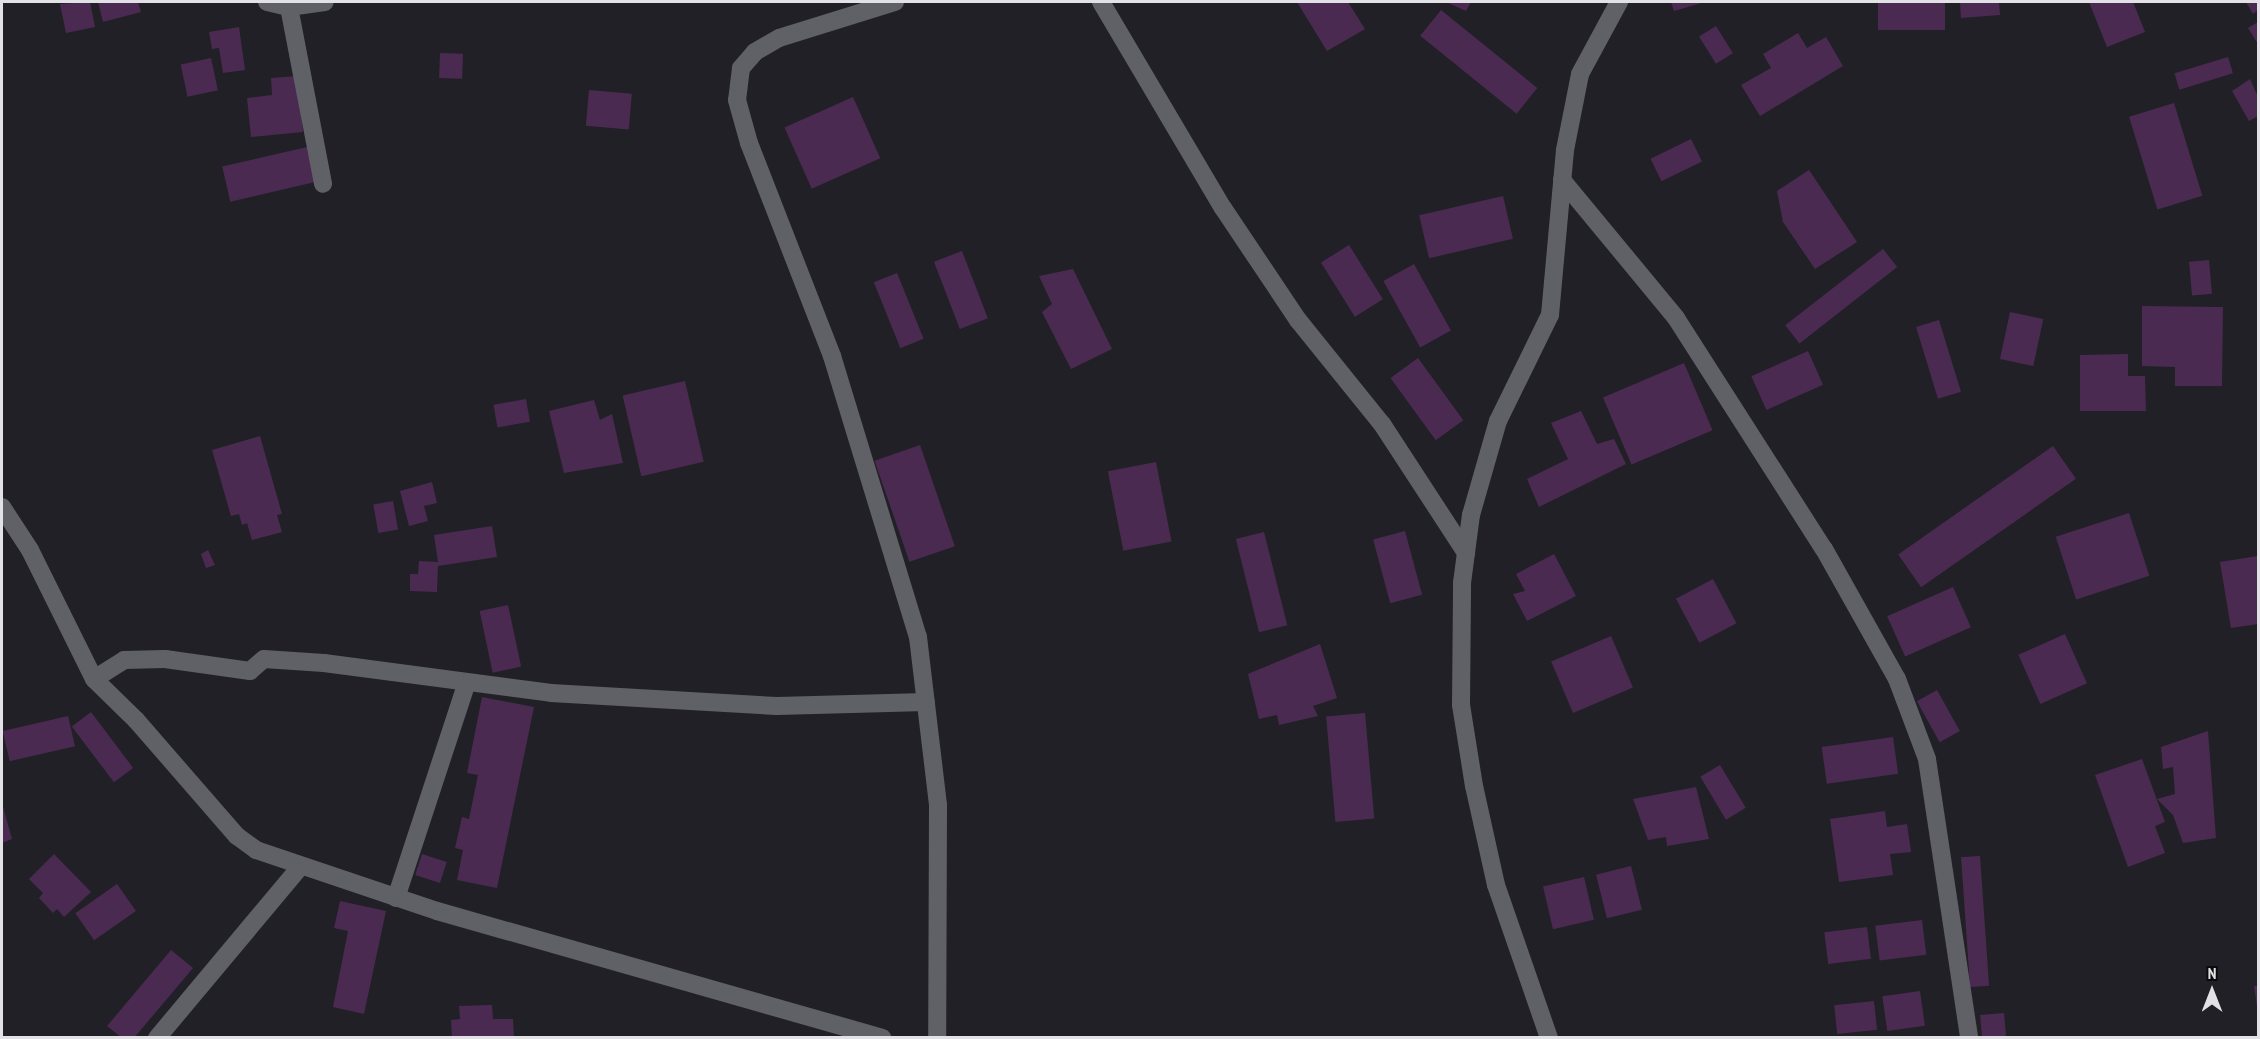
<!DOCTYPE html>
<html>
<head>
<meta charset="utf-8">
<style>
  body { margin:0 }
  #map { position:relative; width:2260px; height:1039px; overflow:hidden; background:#202026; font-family:"PT Sans Narrow",sans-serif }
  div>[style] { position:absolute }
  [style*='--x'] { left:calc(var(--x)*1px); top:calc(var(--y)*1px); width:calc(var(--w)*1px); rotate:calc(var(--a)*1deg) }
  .building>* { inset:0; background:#4b2a51; transform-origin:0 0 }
  .street>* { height:18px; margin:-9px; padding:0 9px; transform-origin:9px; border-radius:9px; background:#606067 }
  span { translate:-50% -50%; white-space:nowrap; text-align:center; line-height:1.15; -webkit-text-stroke:5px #0a0a0c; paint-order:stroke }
  .frame { position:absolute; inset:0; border:3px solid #e1e1e6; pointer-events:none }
  .north { position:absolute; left:2182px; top:961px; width:60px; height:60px; -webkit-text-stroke:4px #0a0a0c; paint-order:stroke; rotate:0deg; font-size:16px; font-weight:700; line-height:24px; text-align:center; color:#e1e1e6 }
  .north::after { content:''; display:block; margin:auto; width:21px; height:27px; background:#e1e1e6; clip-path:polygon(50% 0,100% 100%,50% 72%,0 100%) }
</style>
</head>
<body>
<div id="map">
  <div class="building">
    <i style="clip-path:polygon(90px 2px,95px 27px,66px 33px,60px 4px)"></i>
    <i style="clip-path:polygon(98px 2px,138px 2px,141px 12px,103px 22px)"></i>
    <i style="clip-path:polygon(1297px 2px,1348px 2px,1365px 29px,1327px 51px)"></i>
    <i style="clip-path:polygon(1446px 2px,1471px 2px,1466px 11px)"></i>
    <i style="clip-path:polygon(1671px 2px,1705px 2px,1674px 11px)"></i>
    <i style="clip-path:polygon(1960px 2px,1999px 2px,2000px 15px,1961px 18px)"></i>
    <i style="clip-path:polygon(2089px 2px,2133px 2px,2145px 32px,2107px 47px)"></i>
    <i style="clip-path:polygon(2246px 2px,2258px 2px,2258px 10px,2253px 14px)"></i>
    <i style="left:1945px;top:3px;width:27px;height:67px;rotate:90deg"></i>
    <i style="left:1441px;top:10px;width:124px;height:33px;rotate:39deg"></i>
    <i style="clip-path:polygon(2258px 22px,2258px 44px,2248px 28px)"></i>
    <i style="left:1716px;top:26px;width:32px;height:20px;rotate:58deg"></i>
    <i style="clip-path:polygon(239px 27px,245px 70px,223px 73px,219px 48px,212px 49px,209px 32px)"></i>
    <i style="clip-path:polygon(1798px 33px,1807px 48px,1826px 37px,1843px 66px,1760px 116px,1741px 85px,1771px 68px,1763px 54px)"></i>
    <i style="left:440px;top:53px;width:23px;height:25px;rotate:2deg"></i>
    <i style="left:2228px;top:57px;width:17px;height:56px;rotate:73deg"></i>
    <i style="left:211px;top:58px;width:33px;height:31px;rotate:78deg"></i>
    <i style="clip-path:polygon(297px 76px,303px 132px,251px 137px,247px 98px,272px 95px,271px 78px)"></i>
    <i style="clip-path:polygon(2250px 79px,2258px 97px,2258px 116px,2249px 121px,2232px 91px)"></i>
    <i style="left:589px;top:90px;width:43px;height:36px;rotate:5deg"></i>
    <i style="left:853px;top:97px;width:67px;height:75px;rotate:66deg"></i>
    <i style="left:2174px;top:103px;width:97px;height:47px;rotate:73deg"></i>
    <i style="left:1691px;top:139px;width:25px;height:45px;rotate:64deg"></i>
    <i style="left:307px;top:147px;width:36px;height:87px;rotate:77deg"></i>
    <i style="clip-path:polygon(1809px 170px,1857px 242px,1815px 269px,1783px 222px,1777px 191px)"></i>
    <i style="left:1503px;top:196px;width:44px;height:86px;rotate:77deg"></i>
    <i style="left:1349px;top:245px;width:64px;height:33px;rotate:58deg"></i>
    <i style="left:1883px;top:249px;width:23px;height:124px;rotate:52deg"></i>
    <i style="left:962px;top:251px;width:72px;height:30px;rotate:69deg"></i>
    <i style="left:2209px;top:260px;width:34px;height:20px;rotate:85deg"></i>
    <i style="left:1414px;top:264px;width:76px;height:35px;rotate:61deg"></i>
    <i style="clip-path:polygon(1073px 269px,1112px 349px,1071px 369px,1042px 312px,1052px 304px,1039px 276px)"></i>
    <i style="left:897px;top:273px;width:71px;height:25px;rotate:68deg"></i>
    <i style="clip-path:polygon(2142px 306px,2223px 307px,2222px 386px,2175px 386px,2175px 367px,2142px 366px)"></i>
    <i style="left:2010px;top:312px;width:34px;height:48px;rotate:12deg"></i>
    <i style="left:1939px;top:320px;width:75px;height:24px;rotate:73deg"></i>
    <i style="left:1808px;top:351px;width:37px;height:62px;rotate:66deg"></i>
    <i style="clip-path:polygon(2128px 354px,2128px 376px,2145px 376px,2146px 411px,2080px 411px,2080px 355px)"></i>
    <i style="left:1418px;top:358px;width:77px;height:34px;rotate:54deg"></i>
    <i style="left:1684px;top:363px;width:73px;height:88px;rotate:67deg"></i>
    <i style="left:685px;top:381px;width:83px;height:64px;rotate:77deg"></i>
    <i style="left:526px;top:399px;width:23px;height:33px;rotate:80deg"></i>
    <i style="clip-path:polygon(594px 400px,600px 420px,612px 414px,623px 463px,564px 473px,549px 411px)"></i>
    <i style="clip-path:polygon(1581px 411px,1597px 444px,1614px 439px,1626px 464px,1539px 507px,1527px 479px,1568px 459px,1551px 423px)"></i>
    <i style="clip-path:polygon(260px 436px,282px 514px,277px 515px,282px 532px,252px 540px,247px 523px,242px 525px,239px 514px,231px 516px,212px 450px)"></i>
    <i style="left:920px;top:445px;width:107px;height:48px;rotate:71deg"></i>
    <i style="left:2053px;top:446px;width:40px;height:189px;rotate:55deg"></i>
    <i style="left:1156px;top:462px;width:81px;height:49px;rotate:79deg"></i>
    <i style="clip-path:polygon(432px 482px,437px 503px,424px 506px,428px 521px,409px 526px,400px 491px)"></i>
    <i style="left:393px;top:501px;width:29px;height:20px;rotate:80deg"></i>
    <i style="left:2129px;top:513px;width:66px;height:77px;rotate:72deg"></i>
    <i style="clip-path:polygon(492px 526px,497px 557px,438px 566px,437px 592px,410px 591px,410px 574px,418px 574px,419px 561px,438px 562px,434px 535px)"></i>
    <i style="left:1405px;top:531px;width:66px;height:33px;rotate:75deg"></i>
    <i style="left:1264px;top:532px;width:96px;height:29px;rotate:76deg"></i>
    <i style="clip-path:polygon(208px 550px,215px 565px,206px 568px,201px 554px)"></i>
    <i style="clip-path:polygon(1554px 554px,1576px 596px,1527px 621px,1513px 594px,1525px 591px,1516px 574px)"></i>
    <i style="clip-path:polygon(2258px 556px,2258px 624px,2231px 628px,2220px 562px)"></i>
    <i style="left:1713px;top:579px;width:50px;height:42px;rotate:62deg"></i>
    <i style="left:1953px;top:587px;width:44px;height:72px;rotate:66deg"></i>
    <i style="left:508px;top:605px;width:63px;height:29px;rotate:78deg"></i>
    <i style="left:2065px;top:634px;width:54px;height:51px;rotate:66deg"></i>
    <i style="left:1611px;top:636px;width:56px;height:65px;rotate:67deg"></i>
    <i style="clip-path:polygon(1320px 644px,1337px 698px,1313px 706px,1318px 716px,1279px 725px,1277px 715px,1259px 719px,1248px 674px)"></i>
    <i style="left:1937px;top:690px;width:47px;height:23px;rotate:61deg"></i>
    <i style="clip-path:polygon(482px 697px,534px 707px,497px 888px,457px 880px,463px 850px,455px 848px,462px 817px,469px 819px,478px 775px,467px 773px)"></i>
    <i style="left:91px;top:712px;width:70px;height:24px;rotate:53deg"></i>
    <i style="left:1365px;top:713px;width:106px;height:39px;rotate:85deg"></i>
    <i style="left:68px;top:716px;width:31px;height:67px;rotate:77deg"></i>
    <i style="clip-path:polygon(2208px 731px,2216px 838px,2183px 843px,2173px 815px,2157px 799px,2175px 794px,2173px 767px,2163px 769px,2161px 747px)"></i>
    <i style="left:1893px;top:737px;width:37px;height:72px;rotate:82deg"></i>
    <i style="clip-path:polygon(2142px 759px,2165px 822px,2155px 826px,2165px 853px,2128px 867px,2095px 775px)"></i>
    <i style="left:1720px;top:765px;width:50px;height:23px;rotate:59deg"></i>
    <i style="clip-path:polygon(1696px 787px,1709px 839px,1667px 846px,1666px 837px,1648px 840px,1633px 799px)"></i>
    <i style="clip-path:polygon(2px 803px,12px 839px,2px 843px)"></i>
    <i style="clip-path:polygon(1885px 811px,1887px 827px,1907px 824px,1911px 852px,1890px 854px,1893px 875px,1839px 882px,1830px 819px)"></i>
    <i style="clip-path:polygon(54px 854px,91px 892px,64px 917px,57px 909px,53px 913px,39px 898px,43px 893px,29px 879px)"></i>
    <i style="left:422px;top:854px;width:26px;height:22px;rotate:18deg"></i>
    <i style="left:1980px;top:856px;width:130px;height:19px;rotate:86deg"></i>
    <i style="left:1631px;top:866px;width:45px;height:36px;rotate:76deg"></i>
    <i style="left:1584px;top:877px;width:44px;height:42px;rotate:77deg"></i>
    <i style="left:117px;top:884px;width:33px;height:51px;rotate:55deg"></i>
    <i style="clip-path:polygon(340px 901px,386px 911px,364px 1014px,333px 1007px,348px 931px,334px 928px)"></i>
    <i style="left:1922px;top:920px;width:35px;height:47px;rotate:83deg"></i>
    <i style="left:1867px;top:927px;width:32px;height:43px;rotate:83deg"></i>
    <i style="clip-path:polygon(171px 950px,193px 968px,134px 1038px,122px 1038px,107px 1026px)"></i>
    <i style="clip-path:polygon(2254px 986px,2258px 986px,2258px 1006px,2257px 1006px)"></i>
    <i style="left:1920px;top:991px;width:35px;height:38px;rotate:82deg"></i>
    <i style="left:1874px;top:1001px;width:29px;height:40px;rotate:84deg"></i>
    <i style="clip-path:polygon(492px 1005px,493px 1019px,513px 1019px,514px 1038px,452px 1038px,451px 1020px,460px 1019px,459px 1006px)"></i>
    <i style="left:2004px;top:1013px;width:25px;height:24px;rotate:85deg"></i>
  </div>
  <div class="street">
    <i style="--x:267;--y:2;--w:23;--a:13"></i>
    <i style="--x:289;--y:7;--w:36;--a:-8"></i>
    <i style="--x:895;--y:2;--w:121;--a:162.8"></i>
    <i style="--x:779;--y:38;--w:28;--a:150"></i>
    <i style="--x:755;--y:52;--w:21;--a:131"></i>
    <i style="--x:741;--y:68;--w:32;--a:97"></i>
    <i style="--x:737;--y:100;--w:45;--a:74.4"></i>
    <i style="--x:749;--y:143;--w:229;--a:68.7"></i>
    <i style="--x:832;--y:356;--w:294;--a:73"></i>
    <i style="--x:918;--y:637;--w:169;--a:83.2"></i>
    <i style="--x:938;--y:805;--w:233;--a:90.2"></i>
    <i style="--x:1101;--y:2;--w:239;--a:59.4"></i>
    <i style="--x:1223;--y:208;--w:135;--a:56.2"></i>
    <i style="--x:1298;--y:320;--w:134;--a:51.1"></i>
    <i style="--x:1382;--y:424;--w:154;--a:56.9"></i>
    <i style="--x:289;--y:7;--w:180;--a:79.1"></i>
    <i style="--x:1562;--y:180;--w:179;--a:50.4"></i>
    <i style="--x:1676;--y:318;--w:274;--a:57.4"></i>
    <i style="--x:1824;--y:549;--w:149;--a:60.7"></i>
    <i style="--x:1897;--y:679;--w:85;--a:69.4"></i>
    <i style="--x:1927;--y:759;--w:282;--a:81.4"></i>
    <i style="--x:2;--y:507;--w:51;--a:56.9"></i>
    <i style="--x:30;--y:550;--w:144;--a:63.6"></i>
    <i style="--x:94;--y:679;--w:59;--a:44.3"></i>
    <i style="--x:136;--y:720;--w:154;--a:49"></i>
    <i style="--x:237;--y:836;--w:24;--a:36"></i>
    <i style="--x:256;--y:850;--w:191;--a:18.6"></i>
    <i style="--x:437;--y:911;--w:463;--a:15.9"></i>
    <i style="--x:94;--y:679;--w:36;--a:-32"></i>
    <i style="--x:124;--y:660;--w:41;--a:-1.4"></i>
    <i style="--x:165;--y:659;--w:86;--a:8"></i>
    <i style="--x:250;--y:671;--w:18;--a:-41"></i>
    <i style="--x:264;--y:659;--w:60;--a:3.8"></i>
    <i style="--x:324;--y:663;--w:229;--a:7.5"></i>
    <i style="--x:551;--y:693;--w:226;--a:3.3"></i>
    <i style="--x:777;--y:706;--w:149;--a:-1.5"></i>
    <i style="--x:396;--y:898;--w:227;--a:-71.8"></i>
    <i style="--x:157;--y:1038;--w:223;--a:-50.1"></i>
    <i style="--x:1549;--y:1038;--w:162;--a:-109.1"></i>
    <i style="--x:1496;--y:885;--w:101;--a:-102.5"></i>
    <i style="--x:1474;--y:786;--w:82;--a:-99.1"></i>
    <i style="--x:1461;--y:705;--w:122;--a:-89.5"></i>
    <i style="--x:1462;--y:583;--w:69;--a:-82.5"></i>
    <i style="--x:1471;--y:515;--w:98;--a:-74"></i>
    <i style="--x:1498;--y:421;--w:118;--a:-63.9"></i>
    <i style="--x:1550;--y:315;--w:166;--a:-84.8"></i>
    <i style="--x:1565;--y:150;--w:77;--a:-78.8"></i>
    <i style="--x:1580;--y:74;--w:82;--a:-61.6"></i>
  </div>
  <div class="frame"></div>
  <div class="north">N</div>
</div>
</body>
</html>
